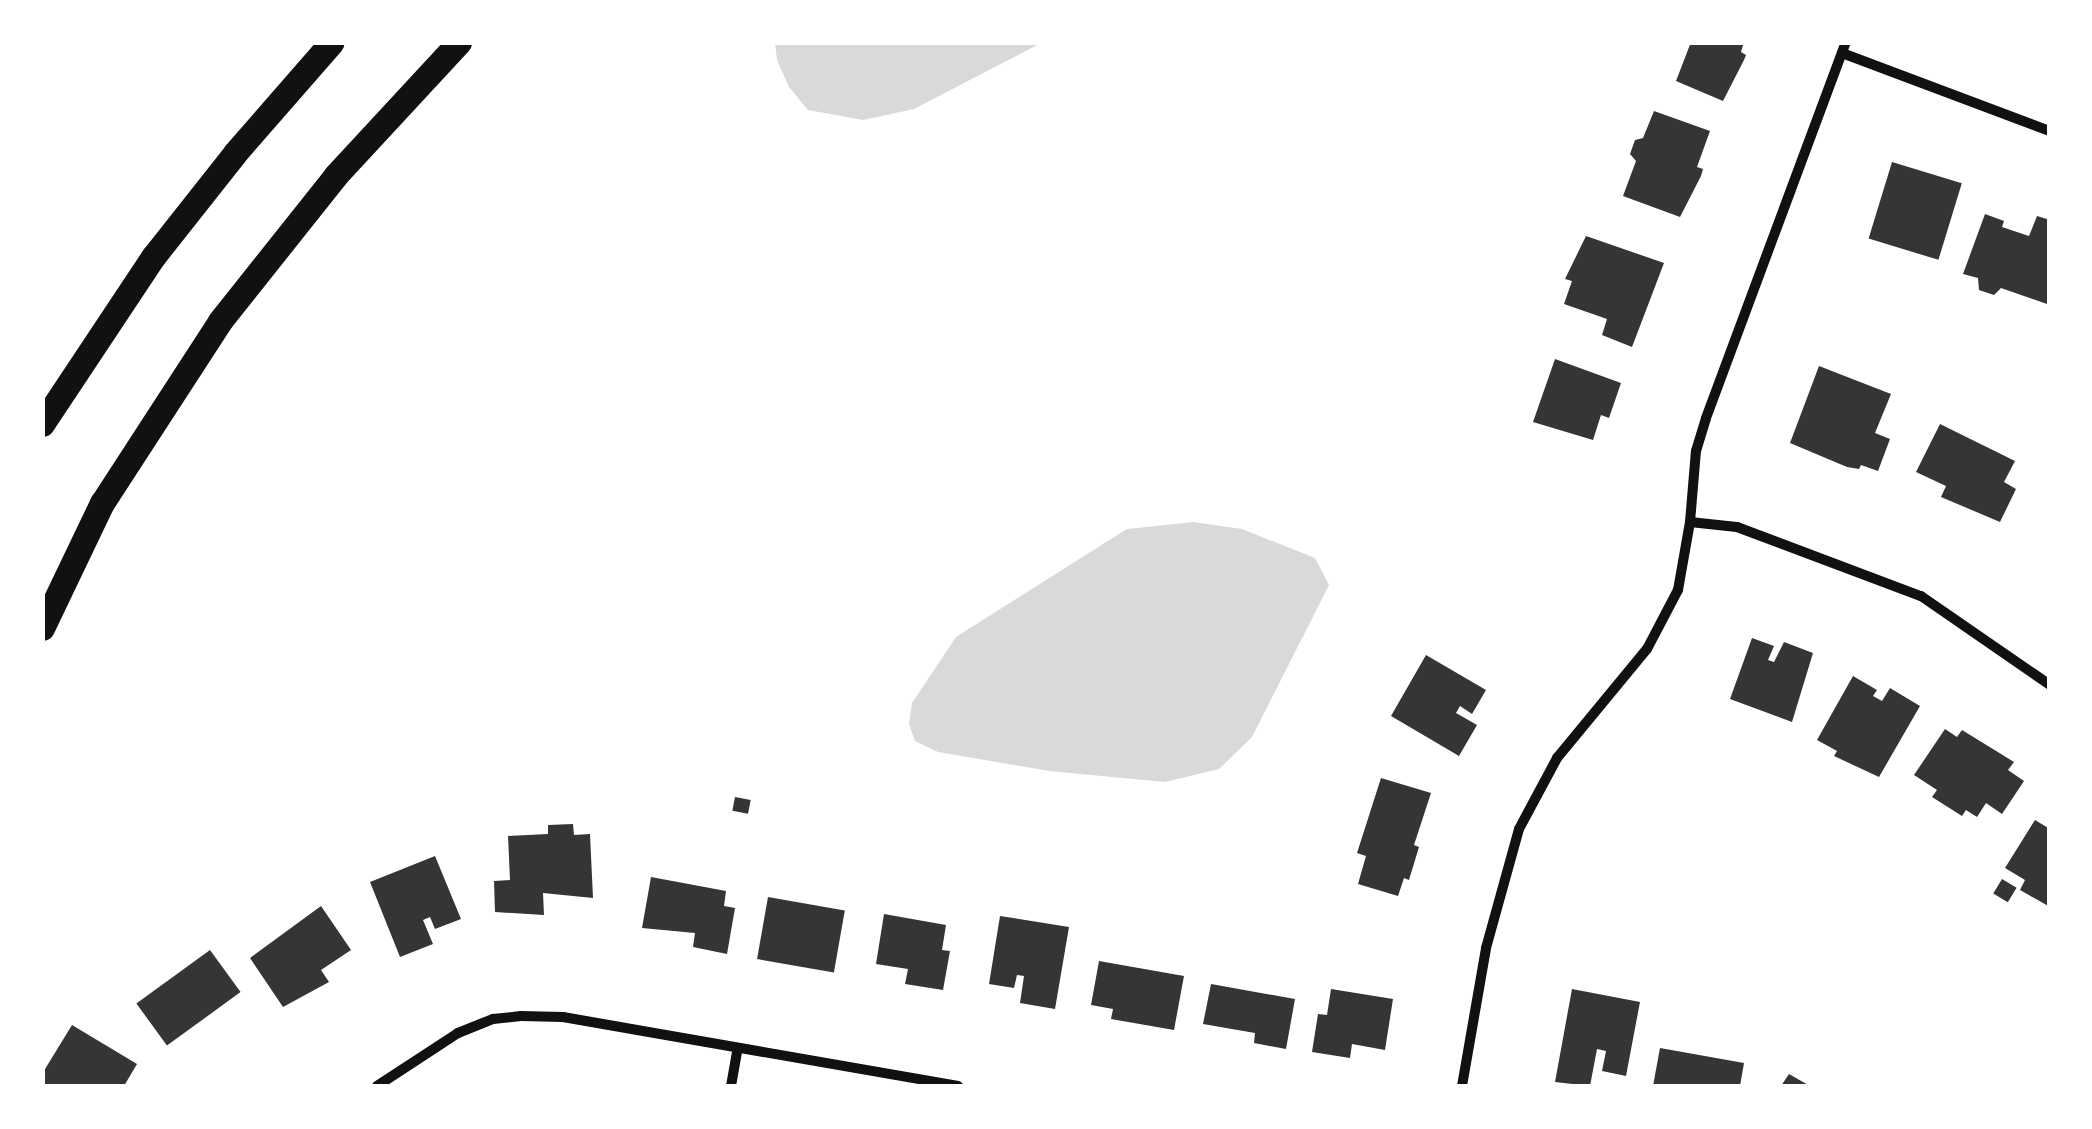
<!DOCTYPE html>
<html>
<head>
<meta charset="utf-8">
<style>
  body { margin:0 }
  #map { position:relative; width:2092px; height:1129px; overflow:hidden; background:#fff; font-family:"Open Sans",sans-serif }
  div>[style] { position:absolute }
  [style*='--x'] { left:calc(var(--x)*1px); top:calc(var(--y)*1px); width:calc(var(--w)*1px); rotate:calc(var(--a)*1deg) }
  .water>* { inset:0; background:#d9d9d9 }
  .building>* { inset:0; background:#353535; transform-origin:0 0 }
  .minor>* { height:10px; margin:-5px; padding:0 5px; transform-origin:5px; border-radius:5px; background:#111 }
  .primary>* { height:25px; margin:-12.5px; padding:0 12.5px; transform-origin:12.5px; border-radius:12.5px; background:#111 }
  span { translate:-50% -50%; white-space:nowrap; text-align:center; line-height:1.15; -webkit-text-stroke:8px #fff; paint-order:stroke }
  .frame { position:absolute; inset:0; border:45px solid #fff; pointer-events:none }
</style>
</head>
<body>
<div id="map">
  <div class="water">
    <i style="clip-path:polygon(775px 43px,775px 42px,1041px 43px,914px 109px,863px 120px,808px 110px,789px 87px,777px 60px)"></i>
    <i style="clip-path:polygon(1193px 522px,1242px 529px,1315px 558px,1329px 585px,1252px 737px,1219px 769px,1165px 782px,1049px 771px,938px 752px,915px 741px,909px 724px,912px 703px,956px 637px,1127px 529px)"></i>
  </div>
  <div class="building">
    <i style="clip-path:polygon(1691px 42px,1744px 42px,1741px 52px,1746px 55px,1744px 60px,1723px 101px,1676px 81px)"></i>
    <i style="clip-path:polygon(1654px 111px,1710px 131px,1697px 167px,1703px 169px,1701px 176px,1680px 217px,1623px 196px,1636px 161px,1630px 154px,1635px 140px,1643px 138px)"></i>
    <i style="left:1892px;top:162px;width:73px;height:80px;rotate:17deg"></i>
    <i style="clip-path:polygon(1985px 214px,2004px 221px,2002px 227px,2029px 236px,2037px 216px,2050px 220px,2050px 305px,2001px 288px,1994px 295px,1979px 290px,1978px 278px,1963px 274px)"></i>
    <i style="clip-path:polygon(1586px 236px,1664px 263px,1632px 347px,1602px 335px,1607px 319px,1564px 304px,1572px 281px,1565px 279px)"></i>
    <i style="clip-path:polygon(1555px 359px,1621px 383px,1609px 418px,1601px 415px,1593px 440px,1533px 422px)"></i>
    <i style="clip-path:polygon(1819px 366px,1891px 394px,1875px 433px,1890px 439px,1878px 471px,1861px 465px,1859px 469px,1847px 467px,1790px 443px)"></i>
    <i style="clip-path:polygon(1940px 424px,2015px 461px,2004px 482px,2016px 489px,2000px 522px,1941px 497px,1946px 486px,1916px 472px)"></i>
    <i style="clip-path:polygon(1752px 638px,1774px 646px,1768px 660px,1774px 662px,1784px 642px,1813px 653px,1792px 722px,1730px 699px)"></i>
    <i style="clip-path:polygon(1426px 655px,1486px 690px,1472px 714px,1460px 706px,1456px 713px,1477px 725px,1459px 756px,1391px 716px)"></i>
    <i style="clip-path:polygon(1853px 676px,1877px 690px,1873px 696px,1882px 701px,1890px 688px,1920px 706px,1879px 777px,1834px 756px,1837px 751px,1817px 740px)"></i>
    <i style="clip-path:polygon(1945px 729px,1957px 737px,1962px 730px,2014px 762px,2008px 770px,2024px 781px,2002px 814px,1986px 803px,1977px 817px,1966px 810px,1962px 816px,1932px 797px,1937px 790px,1914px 775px)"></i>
    <i style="clip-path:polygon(1381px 778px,1431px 793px,1414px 845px,1419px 847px,1409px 880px,1404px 878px,1398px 896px,1358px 884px,1366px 856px,1357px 853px)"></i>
    <i style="left:735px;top:797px;width:16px;height:14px;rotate:11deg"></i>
    <i style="clip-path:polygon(2035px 820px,2050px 829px,2050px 907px,2020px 890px,2025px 880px,2005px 868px)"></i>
    <i style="clip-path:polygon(573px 824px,574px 835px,590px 834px,593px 898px,543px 893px,544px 915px,495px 912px,494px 881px,510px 880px,508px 836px,548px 834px,548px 825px)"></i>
    <i style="clip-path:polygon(435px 856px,461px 919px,435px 929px,430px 917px,423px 920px,433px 944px,400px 957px,370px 882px)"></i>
    <i style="clip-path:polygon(651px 877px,726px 891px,724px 906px,735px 908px,727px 954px,693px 947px,695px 933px,642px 928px)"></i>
    <i style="left:2002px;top:879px;width:17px;height:17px;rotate:31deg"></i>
    <i style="left:768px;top:897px;width:78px;height:63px;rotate:10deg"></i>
    <i style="clip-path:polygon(321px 906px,351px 950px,321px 970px,329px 982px,283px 1007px,250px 958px)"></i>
    <i style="clip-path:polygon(884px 914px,946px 925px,942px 950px,950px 951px,943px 990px,905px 984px,908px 969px,876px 964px)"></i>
    <i style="clip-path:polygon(1000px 916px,1069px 927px,1055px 1009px,1020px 1003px,1024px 976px,1017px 975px,1014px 988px,989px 984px)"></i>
    <i style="left:210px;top:950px;width:52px;height:91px;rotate:54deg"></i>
    <i style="clip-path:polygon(1099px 961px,1184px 976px,1174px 1030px,1111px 1019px,1113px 1009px,1091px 1005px)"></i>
    <i style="clip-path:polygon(1211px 984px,1295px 999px,1286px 1049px,1254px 1043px,1255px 1033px,1203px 1024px)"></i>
    <i style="clip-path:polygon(1331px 989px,1393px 999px,1385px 1050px,1352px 1044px,1350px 1058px,1312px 1052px,1318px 1014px,1327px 1015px)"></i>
    <i style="clip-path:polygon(1572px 989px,1640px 1002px,1626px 1076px,1602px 1071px,1606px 1051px,1597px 1049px,1590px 1086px,1555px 1082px)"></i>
    <i style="clip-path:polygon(72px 1025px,137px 1064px,124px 1086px,42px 1086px,42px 1074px)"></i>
    <i style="clip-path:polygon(1660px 1048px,1744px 1063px,1740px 1086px,1653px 1086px)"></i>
    <i style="clip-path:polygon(1789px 1074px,1810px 1086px,1781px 1086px)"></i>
  </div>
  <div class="minor">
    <i style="--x:1842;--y:53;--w:222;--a:20.6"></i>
    <i style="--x:1690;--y:522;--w:47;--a:6.1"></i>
    <i style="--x:1737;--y:527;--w:197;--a:20.6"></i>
    <i style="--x:1921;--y:596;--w:157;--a:34.6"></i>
    <i style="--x:377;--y:1086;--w:97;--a:-33.2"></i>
    <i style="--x:458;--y:1033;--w:38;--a:-22"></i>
    <i style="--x:493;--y:1019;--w:28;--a:-6"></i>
    <i style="--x:521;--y:1016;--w:42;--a:1.4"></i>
    <i style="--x:563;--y:1017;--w:401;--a:9.9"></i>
    <i style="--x:731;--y:1086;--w:36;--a:-80"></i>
    <i style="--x:1462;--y:1086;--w:140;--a:-80.1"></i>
    <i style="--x:1486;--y:948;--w:123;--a:-74.5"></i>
    <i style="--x:1519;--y:829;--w:81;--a:-61.8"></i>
    <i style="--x:1557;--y:758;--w:141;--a:-50.5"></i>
    <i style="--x:1647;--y:649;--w:67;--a:-62.3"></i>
    <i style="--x:1678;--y:590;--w:69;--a:-80"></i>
    <i style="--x:1690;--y:522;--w:71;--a:-85.2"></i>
    <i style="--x:1696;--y:451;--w:34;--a:-73"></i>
    <i style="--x:1706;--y:418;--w:401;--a:-69.6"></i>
  </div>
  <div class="primary">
    <i style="--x:42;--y:424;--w:201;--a:-56.4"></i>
    <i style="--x:153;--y:257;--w:132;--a:-51.7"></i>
    <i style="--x:235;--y:153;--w:147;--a:-48.9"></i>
    <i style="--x:42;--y:628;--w:139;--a:-64.4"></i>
    <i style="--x:102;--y:503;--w:217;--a:-57"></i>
    <i style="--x:220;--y:321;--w:186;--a:-51.5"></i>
    <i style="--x:336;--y:175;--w:181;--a:-47.2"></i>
  </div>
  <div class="frame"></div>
</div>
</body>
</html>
